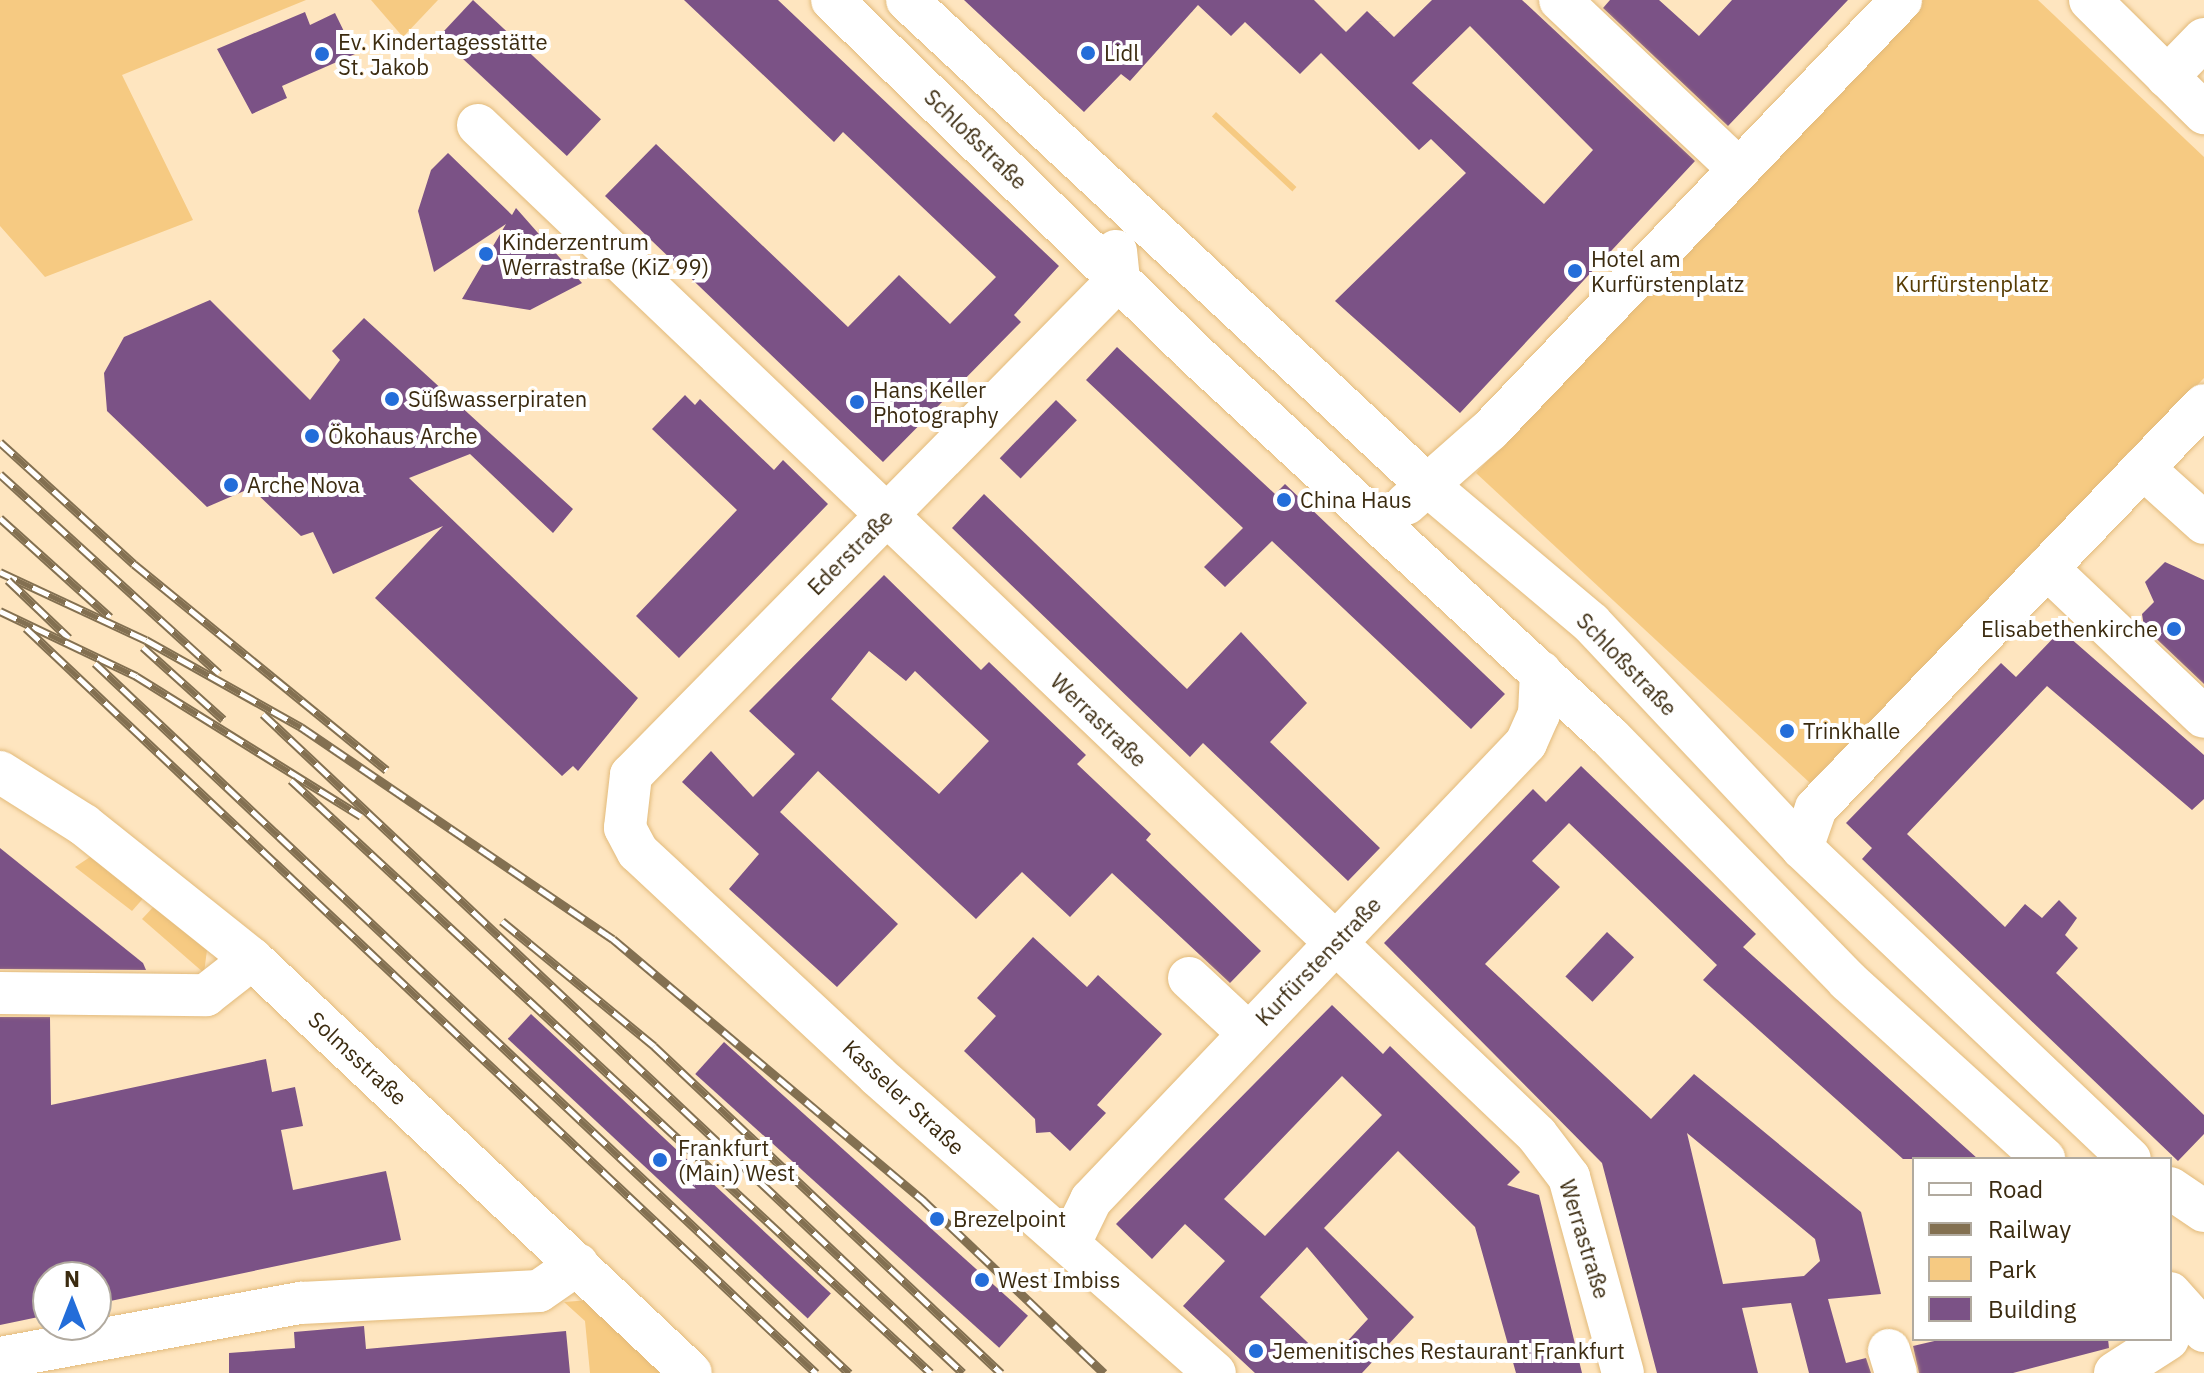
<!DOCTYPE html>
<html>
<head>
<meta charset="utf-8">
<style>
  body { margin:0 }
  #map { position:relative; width:2204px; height:1373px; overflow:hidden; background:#fee5bf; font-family:"IBM Plex Sans",sans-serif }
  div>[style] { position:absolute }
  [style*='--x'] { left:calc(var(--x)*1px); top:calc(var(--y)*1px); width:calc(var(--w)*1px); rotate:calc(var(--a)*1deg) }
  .green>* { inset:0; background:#f6ca82; transform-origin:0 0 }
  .building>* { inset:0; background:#7b5286; transform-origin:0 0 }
  .roads { filter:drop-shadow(0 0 2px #e2ba7a) drop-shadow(0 0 2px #e2ba7a) }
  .minor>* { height:42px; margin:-21px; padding:0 21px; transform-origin:21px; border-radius:21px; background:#fff }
  .rail>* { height:9px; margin-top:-4.5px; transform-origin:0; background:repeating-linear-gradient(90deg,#fff 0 18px,#837051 0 36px); box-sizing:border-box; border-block:2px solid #837051 }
  .dots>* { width:22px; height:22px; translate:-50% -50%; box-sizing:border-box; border:4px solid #fff; border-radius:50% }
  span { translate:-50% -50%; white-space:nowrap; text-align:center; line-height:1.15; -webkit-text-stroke:8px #fff; paint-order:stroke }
  .poi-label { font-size:22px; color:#3b2b10 }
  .left { translate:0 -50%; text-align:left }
  .right { translate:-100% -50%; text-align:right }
  .street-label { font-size:22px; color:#3b2b10 }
  .park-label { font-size:22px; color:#573c03 }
  .legend { position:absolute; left:1912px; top:1157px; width:260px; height:184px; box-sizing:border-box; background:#fff; border:2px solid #b1aa9f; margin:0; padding:10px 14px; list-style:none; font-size:24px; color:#3b2b10 }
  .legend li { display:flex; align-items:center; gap:16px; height:40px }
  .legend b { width:40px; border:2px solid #b1aa9f }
  .north { position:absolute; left:32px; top:1261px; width:80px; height:80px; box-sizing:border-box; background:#fff; border:2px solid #b1aa9f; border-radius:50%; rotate:0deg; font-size:22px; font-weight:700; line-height:32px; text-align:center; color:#3b2b10 }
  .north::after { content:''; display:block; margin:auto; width:28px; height:36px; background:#236dd9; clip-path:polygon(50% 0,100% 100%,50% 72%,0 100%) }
</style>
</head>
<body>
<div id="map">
  <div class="green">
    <i style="clip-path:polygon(0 0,306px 0,122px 75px,193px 220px,45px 277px,0 226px)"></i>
    <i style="clip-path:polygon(371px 0,438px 0,403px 37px)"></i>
    <i style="clip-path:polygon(1921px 0,2038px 0,2204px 157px,2204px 378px,1810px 783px,1476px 473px)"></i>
    <i style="left:1216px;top:112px;width:110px;height:6px;rotate:43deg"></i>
    <i style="clip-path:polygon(96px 853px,147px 894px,132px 911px,75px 867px)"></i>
    <i style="clip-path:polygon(157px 903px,207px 950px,204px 973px,142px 919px)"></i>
    <i style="clip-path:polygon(590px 1300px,667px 1373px,590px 1373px,585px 1321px,564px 1302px)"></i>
  </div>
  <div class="building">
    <i style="left:473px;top:0;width:175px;height:50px;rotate:43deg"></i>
    <i style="clip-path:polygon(684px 0,778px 0,1059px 266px,1014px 315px,1021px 322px,883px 462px,605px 196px,656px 144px,848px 327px,899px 275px,950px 324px,996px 277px,843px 132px,834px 142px)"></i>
    <i style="clip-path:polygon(evenodd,964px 0,1314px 0,1346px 32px,1367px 11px,1394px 37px,1432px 0,1522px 0,1695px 161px,1460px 413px,1335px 301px,1466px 173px,1431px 139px,1419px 150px,1321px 53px,1300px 74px,1245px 22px,1231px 36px,1198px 5px,1130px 81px,1121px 74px,1084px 112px,964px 0,1470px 26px,1593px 150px,1544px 204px,1412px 83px,1470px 26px)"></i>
    <i style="clip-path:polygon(1610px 0,1659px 0,1699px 36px,1732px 0,1848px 0,1728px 126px,1603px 8px)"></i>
    <i style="clip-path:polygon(305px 12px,310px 25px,335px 13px,355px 54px,282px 86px,287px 98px,252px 114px,217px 49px)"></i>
    <i style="clip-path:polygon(448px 153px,512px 215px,516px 208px,582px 283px,530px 310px,462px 299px,506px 224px,434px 272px,418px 211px,431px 170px)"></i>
    <i style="clip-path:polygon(210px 300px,310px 400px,340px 360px,332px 351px,364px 318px,573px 509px,553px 533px,470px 454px,409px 478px,638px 698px,578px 771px,573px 766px,562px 776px,375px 598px,443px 526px,333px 574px,313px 532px,301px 536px,251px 488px,207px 507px,107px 411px,104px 373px,124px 337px)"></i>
    <i style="clip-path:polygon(1117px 347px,1275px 494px,1285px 484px,1505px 694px,1471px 729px,1272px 541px,1225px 587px,1204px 567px,1243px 528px,1086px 380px)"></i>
    <i style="clip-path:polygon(685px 395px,695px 405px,700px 399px,774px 470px,783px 460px,828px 504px,679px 658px,636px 616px,737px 510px,652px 429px)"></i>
    <i style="left:1056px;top:400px;width:29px;height:81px;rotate:44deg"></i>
    <i style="clip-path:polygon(984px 494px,1187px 689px,1241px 632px,1307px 703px,1270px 742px,1380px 848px,1348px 881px,1203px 743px,1190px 757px,952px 528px)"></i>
    <i style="clip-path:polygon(2165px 562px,2204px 580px,2204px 684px,2144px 627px,2142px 614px,2154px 602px,2145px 582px)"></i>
    <i style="clip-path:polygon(evenodd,884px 575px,981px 670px,989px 662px,1086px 755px,1077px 764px,1151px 834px,1146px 840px,1261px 951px,1230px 983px,1112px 873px,1070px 917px,1022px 872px,976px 919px,818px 771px,780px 812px,898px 924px,837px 987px,729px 889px,759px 854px,682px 782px,711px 751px,753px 797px,795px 754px,749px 711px,884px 575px,869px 651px,906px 681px,915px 671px,989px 741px,939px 794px,831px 699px,869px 651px)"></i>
    <i style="clip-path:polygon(2061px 630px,2204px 755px,2204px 799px,2192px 810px,2047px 686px,1907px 834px,2005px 927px,2025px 904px,2042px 918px,2059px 900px,2077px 918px,2065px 935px,2078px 948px,2056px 973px,2204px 1115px,2204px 1134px,2178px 1161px,1862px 859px,1872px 848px,1846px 823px,2001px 663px,2016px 677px)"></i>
    <i style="clip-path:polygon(evenodd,1581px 766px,1756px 934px,1743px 947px,1978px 1159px,1903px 1159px,1703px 980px,1717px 965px,1569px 823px,1532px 861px,1560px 887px,1485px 964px,1651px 1119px,1694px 1074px,1861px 1212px,1881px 1294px,1828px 1299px,1846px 1363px,1866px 1358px,1871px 1373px,1809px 1373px,1791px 1303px,1742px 1308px,1758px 1373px,1657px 1373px,1602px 1163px,1384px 943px,1533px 789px,1546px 802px,1581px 766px,1687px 1133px,1815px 1239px,1820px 1261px,1804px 1276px,1723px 1284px,1687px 1133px)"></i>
    <i style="clip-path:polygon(0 848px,143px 963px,146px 970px,0 969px)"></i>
    <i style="left:1607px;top:932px;width:37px;height:61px;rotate:43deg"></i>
    <i style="clip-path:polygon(1033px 937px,1087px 987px,1098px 975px,1162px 1034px,1097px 1105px,1106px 1113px,1070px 1151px,1050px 1132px,1036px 1133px,1035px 1119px,964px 1051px,996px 1016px,977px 998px)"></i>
    <i style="clip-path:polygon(evenodd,1332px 1005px,1383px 1054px,1390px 1046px,1520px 1172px,1507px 1185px,1539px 1195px,1582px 1373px,1516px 1373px,1475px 1227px,1398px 1151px,1324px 1228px,1414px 1317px,1362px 1373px,1255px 1373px,1183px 1306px,1225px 1261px,1185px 1224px,1152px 1259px,1116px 1224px,1332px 1005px,1342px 1076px,1382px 1115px,1265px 1236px,1224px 1199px,1342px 1076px,1332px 1005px,1307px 1247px,1368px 1319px,1328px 1362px,1260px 1297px,1307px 1247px)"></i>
    <i style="left:531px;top:1014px;width:410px;height:34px;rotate:43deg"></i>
    <i style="clip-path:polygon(0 1017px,50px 1017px,51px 1105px,266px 1059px,272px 1092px,295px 1087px,303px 1126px,281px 1130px,293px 1190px,386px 1171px,401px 1240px,96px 1304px,96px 1277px,48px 1277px,48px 1315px,0 1325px)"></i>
    <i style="left:724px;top:1042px;width:409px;height:43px;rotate:42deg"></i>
    <i style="clip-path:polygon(364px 1326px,366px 1349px,566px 1331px,570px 1373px,229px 1373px,229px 1353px,295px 1348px,294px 1332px)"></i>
    <i style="clip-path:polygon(1943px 1339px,2108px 1339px,2109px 1348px,2013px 1373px,1919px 1373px,1913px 1346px)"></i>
  </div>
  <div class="roads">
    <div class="minor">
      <i style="--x:832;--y:0;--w:507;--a:44.28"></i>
      <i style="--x:1195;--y:354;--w:568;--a:42.72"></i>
      <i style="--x:1612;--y:739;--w:338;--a:45.7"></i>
      <i style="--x:1848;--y:981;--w:265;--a:42.2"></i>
      <i style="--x:907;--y:0;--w:710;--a:43"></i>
      <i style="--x:1426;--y:484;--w:216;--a:40.1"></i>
      <i style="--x:1591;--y:623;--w:308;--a:46.8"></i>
      <i style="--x:1802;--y:848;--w:452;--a:43.5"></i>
      <i style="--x:1560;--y:0;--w:246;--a:43.4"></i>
      <i style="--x:2090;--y:0;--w:161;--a:44.7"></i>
      <i style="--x:2167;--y:77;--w:53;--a:-45.8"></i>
      <i style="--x:478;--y:125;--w:1463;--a:43.64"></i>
      <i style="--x:1537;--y:1135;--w:53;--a:52.7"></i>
      <i style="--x:1569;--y:1177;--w:203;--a:74.6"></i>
      <i style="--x:1116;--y:251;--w:28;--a:84"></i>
      <i style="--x:1119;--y:279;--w:696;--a:134.53"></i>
      <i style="--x:631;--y:775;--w:53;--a:96.5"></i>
      <i style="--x:625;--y:828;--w:27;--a:62"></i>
      <i style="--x:638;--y:852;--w:328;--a:43"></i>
      <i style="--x:878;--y:1076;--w:449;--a:41.4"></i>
      <i style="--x:2143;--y:468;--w:82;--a:42"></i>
      <i style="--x:1406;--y:504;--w:112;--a:-41.4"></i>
      <i style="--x:1490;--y:430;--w:595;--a:-46.29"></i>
      <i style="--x:2047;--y:568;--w:216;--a:43.5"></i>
      <i style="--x:0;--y:772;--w:99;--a:32.2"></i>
      <i style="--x:84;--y:825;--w:215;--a:38.6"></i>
      <i style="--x:252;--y:959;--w:603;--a:43.32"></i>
      <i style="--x:1802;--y:848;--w:42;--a:-70.7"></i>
      <i style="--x:1816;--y:808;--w:559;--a:-46.09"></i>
      <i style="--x:1189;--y:978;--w:81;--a:43"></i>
      <i style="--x:0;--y:993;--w:206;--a:0.6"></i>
      <i style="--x:206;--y:995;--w:58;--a:-38"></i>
      <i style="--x:2170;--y:1188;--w:41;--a:34.1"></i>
      <i style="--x:1071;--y:1241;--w:46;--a:-64"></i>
      <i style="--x:1091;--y:1200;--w:631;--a:-46.41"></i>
      <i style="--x:1526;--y:743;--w:32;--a:-66"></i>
      <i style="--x:1539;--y:714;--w:42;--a:-87.3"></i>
      <i style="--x:2170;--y:1293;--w:51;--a:48.2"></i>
      <i style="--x:1889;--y:1350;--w:24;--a:73"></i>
      <i style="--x:0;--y:1358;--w:306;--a:-10.4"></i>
      <i style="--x:301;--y:1303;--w:238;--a:-2.9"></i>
      <i style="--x:539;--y:1291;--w:47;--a:-34.7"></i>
      <i style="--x:2115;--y:1373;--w:63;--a:-32.7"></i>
    </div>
  </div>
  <div class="rail">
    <i style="--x:0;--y:442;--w:181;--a:42.3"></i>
    <i style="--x:134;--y:564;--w:326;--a:39.2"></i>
    <i style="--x:0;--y:474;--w:296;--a:42.3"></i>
    <i style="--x:0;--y:518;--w:148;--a:42"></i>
    <i style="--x:0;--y:572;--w:161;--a:25"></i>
    <i style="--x:146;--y:640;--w:178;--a:29.3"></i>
    <i style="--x:301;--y:727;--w:377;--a:34.2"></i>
    <i style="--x:613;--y:939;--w:407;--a:40.1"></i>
    <i style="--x:924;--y:1201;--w:249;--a:43.7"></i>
    <i style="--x:8;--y:580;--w:84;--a:43.6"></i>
    <i style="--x:0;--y:611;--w:151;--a:25.5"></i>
    <i style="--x:136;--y:676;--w:265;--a:31.9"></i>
    <i style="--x:26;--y:628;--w:1086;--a:43.32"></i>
    <i style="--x:143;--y:647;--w:108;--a:42"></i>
    <i style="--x:95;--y:663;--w:1036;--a:43.28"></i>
    <i style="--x:263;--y:714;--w:961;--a:43.27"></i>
    <i style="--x:291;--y:780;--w:872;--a:42.82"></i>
    <i style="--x:502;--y:921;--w:197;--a:39.4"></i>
    <i style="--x:654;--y:1046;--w:477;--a:43.3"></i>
  </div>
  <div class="dots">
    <i style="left:1088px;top:53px;background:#236dd9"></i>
    <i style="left:322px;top:54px;background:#236dd9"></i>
    <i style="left:486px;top:254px;background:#236dd9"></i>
    <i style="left:1575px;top:271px;background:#236dd9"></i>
    <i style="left:392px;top:399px;background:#236dd9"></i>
    <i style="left:857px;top:402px;background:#236dd9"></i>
    <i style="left:312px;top:436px;background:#236dd9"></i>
    <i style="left:231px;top:485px;background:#236dd9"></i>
    <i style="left:1284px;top:500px;background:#236dd9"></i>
    <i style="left:2174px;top:629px;background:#236dd9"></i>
    <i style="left:1787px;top:731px;background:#236dd9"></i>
    <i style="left:660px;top:1160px;background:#236dd9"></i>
    <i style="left:937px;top:1219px;background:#236dd9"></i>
    <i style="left:982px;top:1280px;background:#236dd9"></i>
    <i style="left:1256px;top:1351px;background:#236dd9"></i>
  </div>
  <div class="poi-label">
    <span class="left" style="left:338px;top:54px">Ev. Kindertagesstätte<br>St. Jakob</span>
    <span class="left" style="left:1104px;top:53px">Lidl</span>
    <span class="left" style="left:502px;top:254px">Kinderzentrum<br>Werrastraße (KiZ 99)</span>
    <span class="left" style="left:1591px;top:271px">Hotel am<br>Kurfürstenplatz</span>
    <span class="left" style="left:873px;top:402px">Hans Keller<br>Photography</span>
    <span class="left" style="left:408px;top:399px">Süßwasserpiraten</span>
    <span class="left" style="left:328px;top:436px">Ökohaus Arche</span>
    <span class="left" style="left:247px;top:485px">Arche Nova</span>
    <span class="left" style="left:1300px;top:500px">China Haus</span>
    <span class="right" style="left:2158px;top:629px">Elisabethenkirche</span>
    <span class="left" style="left:1803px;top:731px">Trinkhalle</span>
    <span class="left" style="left:678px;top:1160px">Frankfurt<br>(Main) West</span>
    <span class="left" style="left:953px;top:1219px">Brezelpoint</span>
    <span class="left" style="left:998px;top:1280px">West Imbiss</span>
    <span class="left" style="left:1272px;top:1351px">Jemenitisches Restaurant Frankfurt</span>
  </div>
  <div class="street-label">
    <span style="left:976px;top:139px;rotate:44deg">Schloßstraße</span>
    <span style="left:850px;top:552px;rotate:-45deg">Ederstraße</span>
    <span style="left:1627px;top:664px;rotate:46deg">Schloßstraße</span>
    <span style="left:1099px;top:720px;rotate:44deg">Werrastraße</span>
    <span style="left:1318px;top:961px;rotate:-46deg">Kurfürstenstraße</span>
    <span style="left:358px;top:1058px;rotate:43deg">Solmsstraße</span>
    <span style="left:904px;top:1097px;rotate:43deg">Kasseler Straße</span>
    <span style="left:1585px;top:1239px;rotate:73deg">Werrastraße</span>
  </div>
  <div class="park-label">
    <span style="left:1972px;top:284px">Kurfürstenplatz</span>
  </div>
  <ul class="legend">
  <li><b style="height:10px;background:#fff"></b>Road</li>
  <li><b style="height:10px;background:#837051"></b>Railway</li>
  <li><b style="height:22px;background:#f6ca82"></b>Park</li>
  <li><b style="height:22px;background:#7b5286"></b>Building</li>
  </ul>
  <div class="north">N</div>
</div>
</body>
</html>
